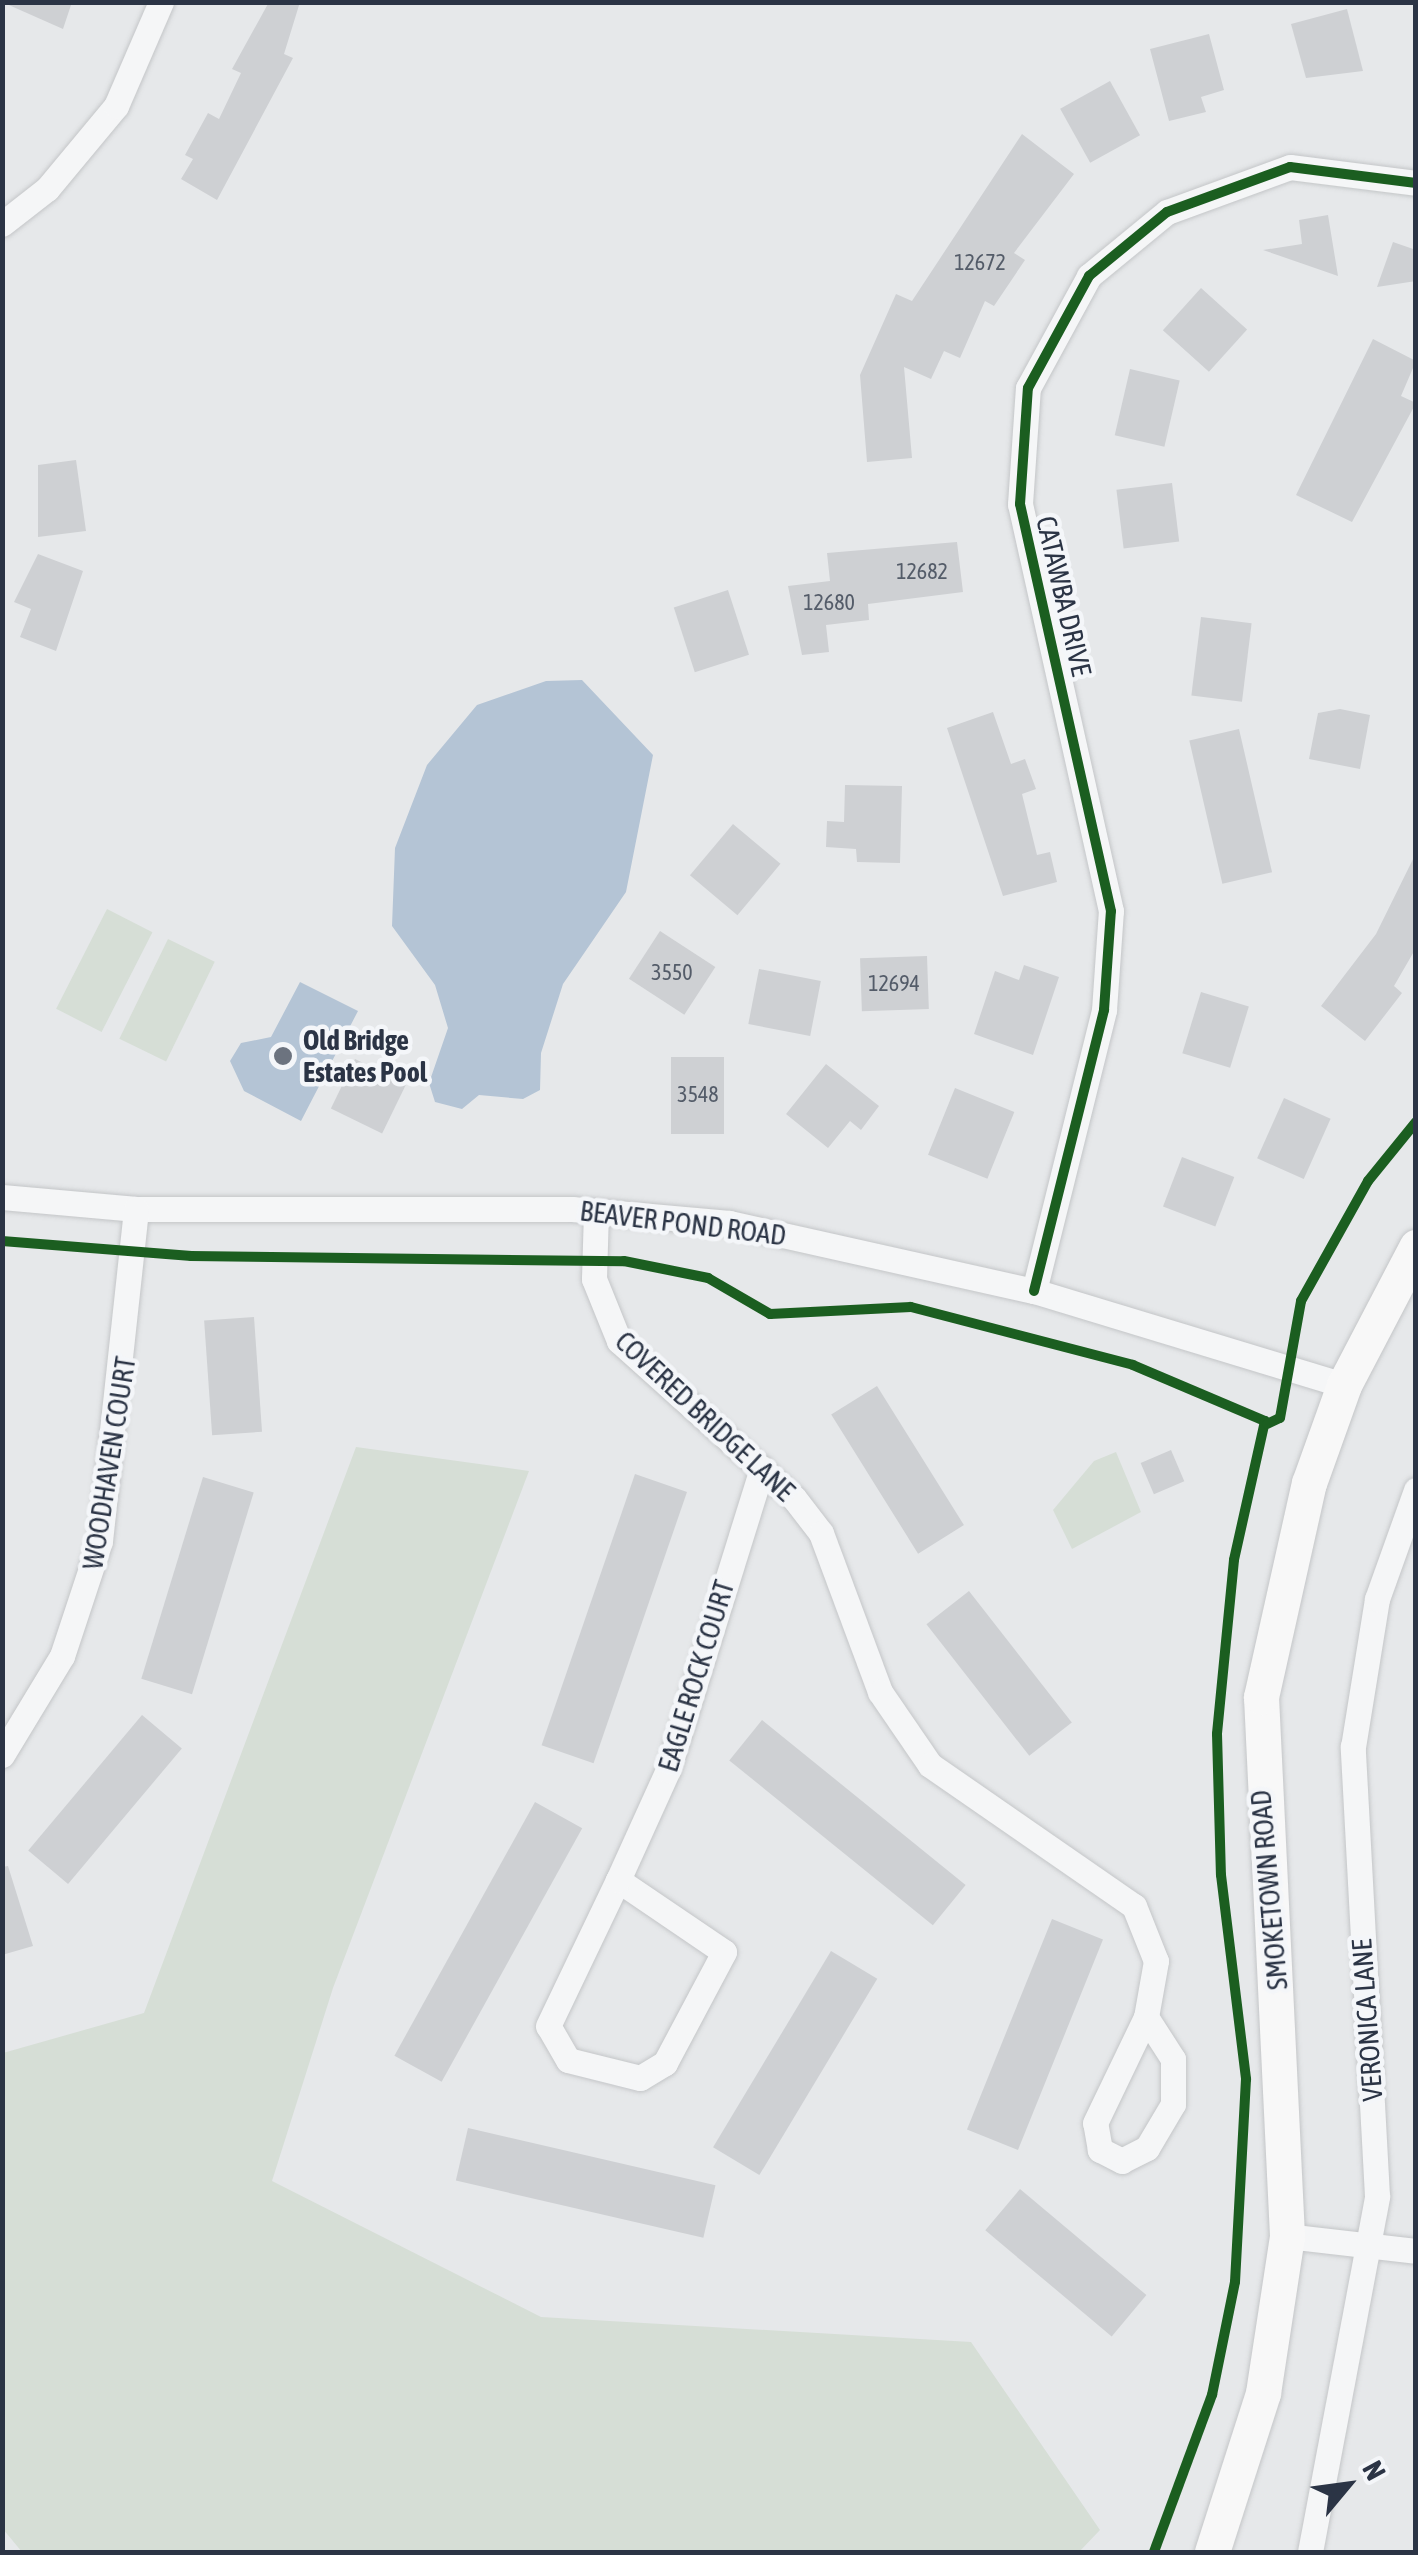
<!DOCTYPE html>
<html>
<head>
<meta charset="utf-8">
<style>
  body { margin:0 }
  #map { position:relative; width:1418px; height:2555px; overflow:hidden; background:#e6e8ea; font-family:"Asap Condensed",sans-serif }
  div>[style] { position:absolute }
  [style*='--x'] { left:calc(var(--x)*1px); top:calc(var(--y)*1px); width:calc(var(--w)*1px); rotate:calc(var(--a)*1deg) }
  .green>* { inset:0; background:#d6ded6; transform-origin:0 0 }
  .water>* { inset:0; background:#b4c4d5 }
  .building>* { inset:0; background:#ced0d3; transform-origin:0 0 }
  .roads { filter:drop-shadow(0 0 2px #c4c6c8) drop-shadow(0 0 2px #c4c6c8) }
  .street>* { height:25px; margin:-12.5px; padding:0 12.5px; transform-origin:12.5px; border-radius:12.5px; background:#f5f6f7 }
  .secondary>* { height:35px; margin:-17.5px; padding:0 17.5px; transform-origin:17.5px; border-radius:17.5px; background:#f8f8f8 }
  .cycleway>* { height:10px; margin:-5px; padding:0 5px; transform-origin:5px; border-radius:5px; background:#1b5e20 }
  .dots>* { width:28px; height:28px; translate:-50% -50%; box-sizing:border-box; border:5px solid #f4f6f9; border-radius:50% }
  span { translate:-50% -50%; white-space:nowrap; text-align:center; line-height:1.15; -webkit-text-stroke:9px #f4f6f9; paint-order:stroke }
  .number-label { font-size:22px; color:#545c69 }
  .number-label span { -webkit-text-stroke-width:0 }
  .street-label { font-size:28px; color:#2b3445 }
  .poi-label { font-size:28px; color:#2b3445; font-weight:700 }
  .left { translate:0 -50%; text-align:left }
  .frame { position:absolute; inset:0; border:5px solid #2b3445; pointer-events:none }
  .north { position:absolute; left:1298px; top:2435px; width:100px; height:100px; -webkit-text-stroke:8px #f4f6f9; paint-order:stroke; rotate:61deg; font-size:28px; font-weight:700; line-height:40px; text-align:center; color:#2b3445 }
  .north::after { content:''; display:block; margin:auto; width:35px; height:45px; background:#2b3445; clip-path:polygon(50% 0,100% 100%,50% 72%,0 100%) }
</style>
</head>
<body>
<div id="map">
  <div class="green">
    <i style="left:107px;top:909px;width:51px;height:112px;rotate:27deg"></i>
    <i style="left:168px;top:939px;width:52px;height:111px;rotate:26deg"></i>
    <i style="clip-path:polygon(356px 1447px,529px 1471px,333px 1988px,272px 2181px,541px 2317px,971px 2342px,1100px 2530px,1079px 2552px,22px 2552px,3px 2529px,3px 2053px,144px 2013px)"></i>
    <i style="clip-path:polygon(1116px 1452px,1141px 1512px,1072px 1549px,1053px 1510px,1094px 1461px)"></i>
  </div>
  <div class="water">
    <i style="clip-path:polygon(582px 680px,653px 755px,626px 892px,563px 984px,541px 1053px,540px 1090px,523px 1099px,479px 1095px,462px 1109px,435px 1102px,429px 1083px,448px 1028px,435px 985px,392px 926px,395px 848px,427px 765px,477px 705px,546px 681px)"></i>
    <i style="clip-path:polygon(300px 982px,358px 1011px,301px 1121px,244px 1091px,230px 1061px,241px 1043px,271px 1037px)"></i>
  </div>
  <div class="building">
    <i style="clip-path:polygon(2px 2px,72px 2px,63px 29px)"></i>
    <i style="clip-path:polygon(269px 2px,300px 2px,284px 54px,293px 58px,217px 200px,181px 179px,193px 159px,185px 155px,208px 113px,219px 119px,241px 73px,232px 69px)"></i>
    <i style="clip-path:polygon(1347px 9px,1363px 71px,1306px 78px,1291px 24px)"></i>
    <i style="clip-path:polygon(1209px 34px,1224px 90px,1201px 97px,1206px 112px,1169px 121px,1150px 49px)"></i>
    <i style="left:1110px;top:81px;width:62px;height:57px;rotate:61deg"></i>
    <i style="clip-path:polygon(1022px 134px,1074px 174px,1014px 253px,1025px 260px,994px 306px,985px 301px,960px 358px,944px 351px,931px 379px,904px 367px,912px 458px,867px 462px,860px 375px,896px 294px,912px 301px)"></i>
    <i style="clip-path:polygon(1328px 215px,1338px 276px,1263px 250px,1302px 244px,1299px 220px)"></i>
    <i style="clip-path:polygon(1393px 242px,1416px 250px,1416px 281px,1377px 287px)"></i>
    <i style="left:1201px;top:288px;width:62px;height:57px;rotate:42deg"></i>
    <i style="clip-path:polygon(1373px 339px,1416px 361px,1401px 396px,1416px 403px,1352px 522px,1296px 495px)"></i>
    <i style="left:1130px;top:369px;width:51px;height:68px;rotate:13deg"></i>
    <i style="clip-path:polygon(76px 460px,86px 531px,38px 537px,38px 465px)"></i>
    <i style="left:1172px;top:483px;width:59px;height:56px;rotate:83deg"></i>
    <i style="clip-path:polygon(957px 542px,963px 592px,868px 604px,869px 620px,826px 625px,829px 652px,802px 655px,788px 586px,830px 581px,827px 553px)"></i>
    <i style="clip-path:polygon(38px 554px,83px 571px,56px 651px,20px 637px,31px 609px,14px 602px)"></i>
    <i style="left:728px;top:590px;width:68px;height:57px;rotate:72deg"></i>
    <i style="left:1201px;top:617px;width:51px;height:79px;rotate:7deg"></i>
    <i style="clip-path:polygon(1340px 709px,1370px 715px,1360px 769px,1309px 759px,1318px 713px)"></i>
    <i style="clip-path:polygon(993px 712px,1011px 764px,1025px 759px,1036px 789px,1022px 794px,1037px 855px,1050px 852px,1057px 882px,1003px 896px,947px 728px)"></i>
    <i style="left:1239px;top:729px;width:147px;height:51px;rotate:77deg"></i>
    <i style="clip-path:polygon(845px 785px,902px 786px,900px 863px,857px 862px,856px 849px,826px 847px,827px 821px,844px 822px)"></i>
    <i style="left:733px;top:824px;width:62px;height:67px;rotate:40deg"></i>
    <i style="clip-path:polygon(1416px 853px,1416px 948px,1394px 986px,1402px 993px,1365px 1041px,1321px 1006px,1376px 934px)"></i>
    <i style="left:660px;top:931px;width:66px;height:57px;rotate:33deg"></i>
    <i style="left:927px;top:956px;width:53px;height:67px;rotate:88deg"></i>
    <i style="clip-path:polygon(1024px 965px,1059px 977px,1033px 1055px,974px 1034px,995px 971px,1019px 980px)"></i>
    <i style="left:759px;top:969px;width:63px;height:56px;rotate:11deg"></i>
    <i style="left:1201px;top:992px;width:50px;height:64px;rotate:17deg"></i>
    <i style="left:671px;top:1057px;width:53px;height:77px"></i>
    <i style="left:355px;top:1059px;width:57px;height:55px;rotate:26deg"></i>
    <i style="clip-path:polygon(826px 1064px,879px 1106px,861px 1130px,850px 1121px,828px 1148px,786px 1114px)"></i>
    <i style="left:955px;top:1088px;width:64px;height:72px;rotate:22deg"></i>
    <i style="left:1284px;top:1098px;width:51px;height:66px;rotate:24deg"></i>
    <i style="left:1182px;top:1157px;width:56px;height:53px;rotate:21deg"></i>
    <i style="left:254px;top:1317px;width:115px;height:50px;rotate:86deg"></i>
    <i style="left:877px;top:1386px;width:164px;height:54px;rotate:58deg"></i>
    <i style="left:1171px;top:1450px;width:34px;height:33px;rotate:67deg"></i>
    <i style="left:635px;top:1474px;width:55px;height:287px;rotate:19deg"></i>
    <i style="left:203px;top:1477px;width:53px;height:211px;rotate:17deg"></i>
    <i style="left:969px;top:1591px;width:167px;height:54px;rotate:52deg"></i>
    <i style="left:142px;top:1715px;width:52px;height:177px;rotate:40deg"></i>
    <i style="left:762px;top:1720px;width:262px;height:52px;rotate:39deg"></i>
    <i style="left:535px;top:1802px;width:54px;height:290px;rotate:29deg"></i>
    <i style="clip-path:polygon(8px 1866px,33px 1946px,2px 1955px,2px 1867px)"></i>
    <i style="left:1052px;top:1919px;width:55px;height:227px;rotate:22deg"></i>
    <i style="left:831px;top:1951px;width:54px;height:229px;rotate:31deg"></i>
    <i style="left:468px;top:2128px;width:254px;height:54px;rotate:13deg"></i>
    <i style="left:1020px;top:2189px;width:165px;height:54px;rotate:40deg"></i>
  </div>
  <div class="roads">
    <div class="street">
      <i style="--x:2;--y:224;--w:57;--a:-37.9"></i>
      <i style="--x:47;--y:189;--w:108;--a:-50.3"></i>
      <i style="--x:116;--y:106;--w:113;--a:-66.6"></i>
      <i style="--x:2;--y:1197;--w:135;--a:5.1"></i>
      <i style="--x:136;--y:1209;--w:436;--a:0"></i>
      <i style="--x:572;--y:1209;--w:158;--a:5.1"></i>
      <i style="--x:729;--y:1223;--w:312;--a:12.6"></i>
      <i style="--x:1034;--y:1291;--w:324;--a:16.9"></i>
      <i style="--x:596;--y:1211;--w:68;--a:91.7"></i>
      <i style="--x:594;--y:1279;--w:67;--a:68"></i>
      <i style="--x:619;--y:1341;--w:235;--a:41.9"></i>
      <i style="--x:794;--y:1498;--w:44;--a:52.4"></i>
      <i style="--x:821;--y:1533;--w:170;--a:69.6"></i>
      <i style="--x:880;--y:1692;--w:88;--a:55.6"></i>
      <i style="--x:930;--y:1765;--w:248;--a:34.7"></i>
      <i style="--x:1134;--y:1906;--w:59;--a:68.2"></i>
      <i style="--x:1156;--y:1961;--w:57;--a:100.1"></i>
      <i style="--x:1034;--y:1291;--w:290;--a:-76"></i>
      <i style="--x:1104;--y:1010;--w:99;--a:-86"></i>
      <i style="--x:1111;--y:911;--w:417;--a:-102.6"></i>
      <i style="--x:1020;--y:504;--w:116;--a:-86.1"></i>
      <i style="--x:1028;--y:388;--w:128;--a:-61.4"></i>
      <i style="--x:1089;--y:276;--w:101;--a:-39.4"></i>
      <i style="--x:1167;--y:212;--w:131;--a:-20.1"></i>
      <i style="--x:1290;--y:167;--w:127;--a:7.2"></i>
      <i style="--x:2;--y:1755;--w:116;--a:-58.8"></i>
      <i style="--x:62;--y:1656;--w:121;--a:-71.7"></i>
      <i style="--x:100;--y:1541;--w:334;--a:-83.8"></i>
      <i style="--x:618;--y:1880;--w:128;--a:34.2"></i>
      <i style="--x:724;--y:1952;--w:126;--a:118"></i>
      <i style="--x:665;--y:2063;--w:29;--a:149"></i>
      <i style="--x:640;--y:2078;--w:74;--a:-166"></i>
      <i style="--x:568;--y:2060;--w:39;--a:-120"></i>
      <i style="--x:548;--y:2026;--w:162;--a:-64.4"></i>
      <i style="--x:618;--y:1880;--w:121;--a:-65.6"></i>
      <i style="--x:668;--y:1770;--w:316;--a:-72.7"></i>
      <i style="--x:1146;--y:2017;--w:50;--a:57.3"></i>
      <i style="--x:1173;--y:2059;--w:45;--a:90"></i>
      <i style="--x:1173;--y:2104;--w:51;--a:120.6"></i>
      <i style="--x:1147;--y:2148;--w:28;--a:153"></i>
      <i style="--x:1122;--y:2161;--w:25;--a:-153"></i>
      <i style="--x:1100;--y:2150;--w:27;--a:-100"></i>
      <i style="--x:1095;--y:2123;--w:118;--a:-64.3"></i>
      <i style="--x:1287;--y:2236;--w:130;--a:6.6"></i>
      <i style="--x:1310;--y:2552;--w:362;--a:-79.3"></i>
      <i style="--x:1377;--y:2196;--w:450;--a:-93.1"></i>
      <i style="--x:1353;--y:1747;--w:150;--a:-80.8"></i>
      <i style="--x:1377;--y:1599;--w:116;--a:-70.3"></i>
    </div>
    <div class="secondary">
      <i style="--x:1212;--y:2552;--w:167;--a:-72.2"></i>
      <i style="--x:1263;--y:2393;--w:159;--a:-81.3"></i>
      <i style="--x:1287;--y:2236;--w:540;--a:-92.76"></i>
      <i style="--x:1261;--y:1697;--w:219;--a:-77.4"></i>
      <i style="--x:1309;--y:1483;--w:104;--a:-70.3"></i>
      <i style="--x:1344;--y:1385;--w:156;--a:-62.4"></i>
    </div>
  </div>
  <div class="cycleway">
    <i style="--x:2;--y:1241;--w:190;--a:4.5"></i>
    <i style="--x:191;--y:1256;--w:433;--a:0.7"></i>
    <i style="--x:624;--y:1261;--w:86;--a:11.4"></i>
    <i style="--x:708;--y:1278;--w:72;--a:30.1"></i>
    <i style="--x:770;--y:1314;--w:141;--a:-2.8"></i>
    <i style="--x:911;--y:1307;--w:229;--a:14.6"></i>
    <i style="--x:1133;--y:1365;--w:143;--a:23"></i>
    <i style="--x:1265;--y:1421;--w:142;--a:102.6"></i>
    <i style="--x:1234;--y:1560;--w:175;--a:95.6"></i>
    <i style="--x:1217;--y:1734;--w:141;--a:88.4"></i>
    <i style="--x:1221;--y:1875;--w:206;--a:83"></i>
    <i style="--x:1246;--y:2079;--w:203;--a:93.1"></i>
    <i style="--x:1235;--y:2282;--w:115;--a:101.5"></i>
    <i style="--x:1212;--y:2395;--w:167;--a:110.3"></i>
    <i style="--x:1034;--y:1291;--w:290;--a:-76"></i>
    <i style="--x:1104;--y:1010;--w:99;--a:-86"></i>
    <i style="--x:1111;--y:911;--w:417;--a:-102.6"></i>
    <i style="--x:1020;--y:504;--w:116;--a:-86.1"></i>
    <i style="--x:1028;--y:388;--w:128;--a:-61.4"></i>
    <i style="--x:1089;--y:276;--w:101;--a:-39.4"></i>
    <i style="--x:1167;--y:212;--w:131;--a:-20.1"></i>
    <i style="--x:1290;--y:167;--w:127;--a:7.2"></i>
    <i style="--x:1267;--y:1424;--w:14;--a:-25"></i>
    <i style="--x:1280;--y:1418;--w:119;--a:-79.8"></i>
    <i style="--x:1301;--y:1301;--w:137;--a:-60.8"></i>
    <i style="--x:1368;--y:1181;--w:76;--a:-50.9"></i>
  </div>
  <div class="dots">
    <i style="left:283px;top:1056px;background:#6c737f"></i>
  </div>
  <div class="number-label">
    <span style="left:980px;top:263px">12672</span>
    <span style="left:922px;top:572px">12682</span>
    <span style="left:829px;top:603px">12680</span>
    <span style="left:672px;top:973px">3550</span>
    <span style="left:894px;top:984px">12694</span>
    <span style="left:698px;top:1095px">3548</span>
  </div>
  <div class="street-label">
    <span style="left:1064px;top:596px;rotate:77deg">CATAWBA DRIVE</span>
    <span style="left:683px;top:1223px;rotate:7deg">BEAVER POND ROAD</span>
    <span style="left:705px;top:1416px;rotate:43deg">COVERED BRIDGE LANE</span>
    <span style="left:109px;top:1463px;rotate:-81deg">WOODHAVEN COURT</span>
    <span style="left:696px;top:1676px;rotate:-73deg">EAGLE ROCK COURT</span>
    <span style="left:1269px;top:1890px;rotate:-95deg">SMOKETOWN ROAD</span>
    <span style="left:1367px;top:2020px;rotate:-94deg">VERONICA LANE</span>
  </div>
  <div class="poi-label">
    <span class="left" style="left:303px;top:1056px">Old Bridge<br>Estates Pool</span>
  </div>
  <div class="frame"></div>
  <div class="north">N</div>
</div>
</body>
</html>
